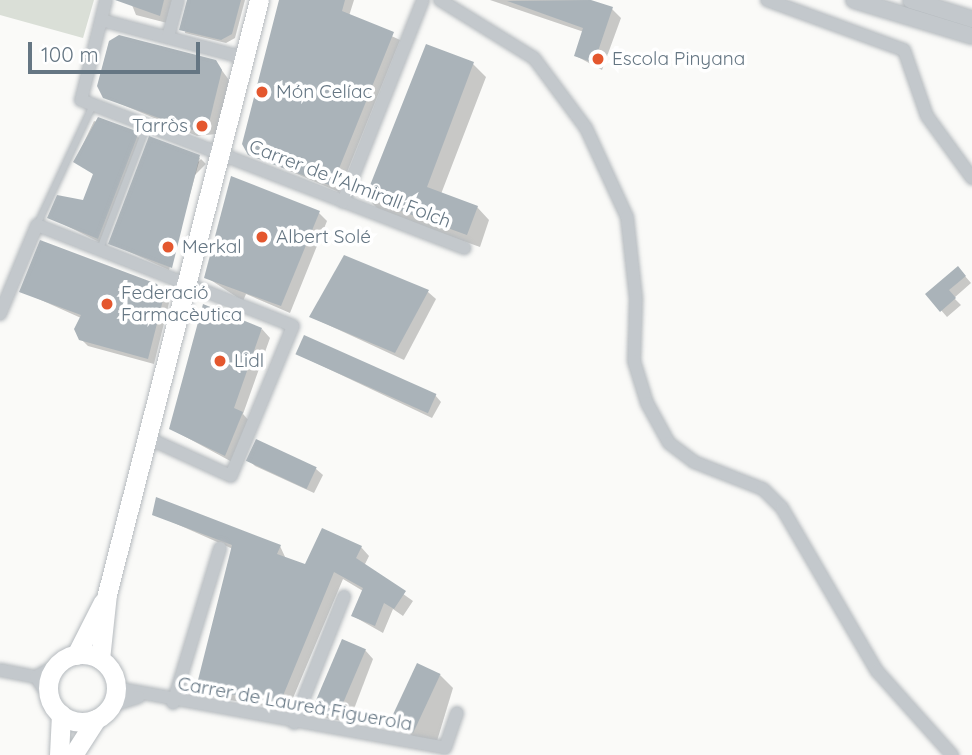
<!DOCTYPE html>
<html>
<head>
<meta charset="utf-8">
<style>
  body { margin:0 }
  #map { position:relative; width:972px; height:755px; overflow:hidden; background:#fafaf8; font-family:Quicksand,sans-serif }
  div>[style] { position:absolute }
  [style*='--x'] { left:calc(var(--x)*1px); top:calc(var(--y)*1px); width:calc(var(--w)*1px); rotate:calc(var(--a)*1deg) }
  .green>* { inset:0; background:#dadfd7 }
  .shadow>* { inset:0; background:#0003; transform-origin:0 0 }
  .building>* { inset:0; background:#aab3b9; transform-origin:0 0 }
  .roads { filter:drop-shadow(0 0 2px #b5babe) drop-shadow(0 0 2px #b5babe) }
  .service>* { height:6px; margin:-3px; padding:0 3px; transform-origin:3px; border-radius:3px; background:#c3c8cc }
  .minor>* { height:12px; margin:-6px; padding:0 6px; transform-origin:6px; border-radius:6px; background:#c3c8cc }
  .tertiary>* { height:16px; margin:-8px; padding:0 8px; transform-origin:8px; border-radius:8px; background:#c3c8cc }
  .primary>* { height:19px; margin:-9.5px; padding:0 9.5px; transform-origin:9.5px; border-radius:9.5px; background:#fff }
  .primary>.ring { margin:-9.5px; padding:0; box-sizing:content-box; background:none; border:19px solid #fff; border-radius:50% }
  .dots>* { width:19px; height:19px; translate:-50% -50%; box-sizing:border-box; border:4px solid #fff; border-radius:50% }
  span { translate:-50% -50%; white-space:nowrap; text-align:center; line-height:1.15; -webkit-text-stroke:7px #fff; paint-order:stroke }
  .poi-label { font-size:19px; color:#657683 }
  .left { translate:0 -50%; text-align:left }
  .right { translate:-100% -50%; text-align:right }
  .street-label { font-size:19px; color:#657683 }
  .scale { position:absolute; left:28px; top:42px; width:172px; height:32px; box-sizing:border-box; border:4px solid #657683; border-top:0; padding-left:9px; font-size:21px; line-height:24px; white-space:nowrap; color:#657683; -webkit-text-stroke:5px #fff; paint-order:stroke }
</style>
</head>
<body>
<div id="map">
  <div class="green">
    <i style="clip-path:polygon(0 0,94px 0,83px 38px,0 15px)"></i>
  </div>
  <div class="shadow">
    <i style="clip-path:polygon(130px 0,177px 0,171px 24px,136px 15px)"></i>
    <i style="clip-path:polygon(189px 0,245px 0,235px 38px,226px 43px,185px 33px)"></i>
    <i style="clip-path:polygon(281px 0,354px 0,349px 16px,400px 40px,339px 192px,250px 154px)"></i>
    <i style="clip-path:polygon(490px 0,586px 0,612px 9px,621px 18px,602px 70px,576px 56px,584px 32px)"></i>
    <i style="clip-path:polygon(215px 61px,229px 80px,216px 134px,197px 136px,104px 97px)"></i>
    <i style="clip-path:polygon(473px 64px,486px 77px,441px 194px,477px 207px,489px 220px,480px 247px,380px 211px,367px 198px)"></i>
    <i style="clip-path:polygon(94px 121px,143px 139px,103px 244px,49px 217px,83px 202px,95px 175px,75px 161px)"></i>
    <i style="clip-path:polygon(150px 138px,200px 158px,169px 270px,110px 243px)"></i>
    <i style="left:201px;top:159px;width:7px;height:116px;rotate:45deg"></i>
    <i style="clip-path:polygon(319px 213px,327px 221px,290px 313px,246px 294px,243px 301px,206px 277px)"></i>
    <i style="clip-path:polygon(958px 268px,971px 283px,954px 298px,961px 305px,947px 317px,927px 294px)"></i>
    <i style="clip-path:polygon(156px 286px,169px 303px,154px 364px,88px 346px,81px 339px,81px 318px,21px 291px)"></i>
    <i style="clip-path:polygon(428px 292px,436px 299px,404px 360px,311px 317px)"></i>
    <i style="clip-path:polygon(262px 329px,270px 338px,243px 414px,250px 422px,234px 463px,171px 429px)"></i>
    <i style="clip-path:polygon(297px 354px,435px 395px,441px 402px,432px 418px)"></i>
    <i style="clip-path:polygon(257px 441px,316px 469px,323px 475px,314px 493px,255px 466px,249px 460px)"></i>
    <i style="clip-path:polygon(154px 514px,280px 546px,286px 559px,306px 567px,361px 547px,369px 556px,364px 566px,413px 601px,403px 616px,393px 609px,383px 633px,353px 616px,363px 591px,343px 579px,288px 710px,206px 696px,198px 687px,233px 549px)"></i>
    <i style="clip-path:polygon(365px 650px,373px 659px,349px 722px,325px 718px,316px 710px)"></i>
    <i style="clip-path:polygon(440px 675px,453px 688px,437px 741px,413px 737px,400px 724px)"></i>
  </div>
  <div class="building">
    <i style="clip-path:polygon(115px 0,164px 0,160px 16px)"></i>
    <i style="clip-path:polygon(187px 0,241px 0,232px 34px,221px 40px,179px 30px)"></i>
    <i style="clip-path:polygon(279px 0,345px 0,342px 11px,394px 32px,332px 186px,248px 155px,242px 144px)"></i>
    <i style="clip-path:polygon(591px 0,613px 7px,594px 63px,574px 56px,583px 28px,507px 1px)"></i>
    <i style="clip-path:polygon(119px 35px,216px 60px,222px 70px,208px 127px,198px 132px,103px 98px,97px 86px,109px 41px)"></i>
    <i style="clip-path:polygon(426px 44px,474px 62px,427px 187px,478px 206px,467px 235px,365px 198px)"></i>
    <i style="clip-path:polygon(98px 117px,139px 132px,98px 239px,47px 218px,57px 195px,83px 200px,93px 174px,73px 162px)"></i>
    <i style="clip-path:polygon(149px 136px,200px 155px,172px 268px,108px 244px)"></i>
    <i style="clip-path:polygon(231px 176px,320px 211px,281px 306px,204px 278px)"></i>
    <i style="clip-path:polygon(40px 240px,157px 284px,164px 296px,148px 359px,79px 340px,74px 329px,81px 315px,19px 292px)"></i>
    <i style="clip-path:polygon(344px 255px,429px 290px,395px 353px,309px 317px)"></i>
    <i style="clip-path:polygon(958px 266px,966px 276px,949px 290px,956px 298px,940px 312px,925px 294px)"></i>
    <i style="clip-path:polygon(203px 304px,262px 328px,234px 408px,243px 412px,225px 456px,169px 429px)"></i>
    <i style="left:304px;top:335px;width:145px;height:21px;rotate:24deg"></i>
    <i style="left:256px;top:439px;width:67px;height:24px;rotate:25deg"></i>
    <i style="clip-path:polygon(156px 497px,281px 545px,277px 554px,305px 564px,322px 528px,362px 546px,356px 558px,406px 591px,394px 609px,384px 603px,375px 626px,351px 616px,363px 588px,334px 572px,280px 703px,196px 688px,232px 545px,152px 515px)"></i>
    <i style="left:342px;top:639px;width:26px;height:76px;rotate:23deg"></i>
    <i style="left:417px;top:663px;width:26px;height:65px;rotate:25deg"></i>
  </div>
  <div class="roads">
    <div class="service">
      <i style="--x:37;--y:225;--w:132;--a:-65"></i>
      <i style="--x:100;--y:249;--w:132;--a:-69.1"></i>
    </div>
    <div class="minor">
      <i style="--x:106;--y:0;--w:103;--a:104"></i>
      <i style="--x:81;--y:100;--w:411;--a:21.1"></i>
      <i style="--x:440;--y:0;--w:110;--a:31.7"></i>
      <i style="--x:534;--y:58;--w:87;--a:53.4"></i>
      <i style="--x:586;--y:128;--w:98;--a:65.3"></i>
      <i style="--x:627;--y:217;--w:82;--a:83.7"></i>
      <i style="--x:636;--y:299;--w:62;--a:91.8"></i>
      <i style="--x:634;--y:361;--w:44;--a:72.8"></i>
      <i style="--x:647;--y:403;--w:46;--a:61.2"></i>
      <i style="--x:669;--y:443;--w:31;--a:37"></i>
      <i style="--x:694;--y:462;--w:74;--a:21.4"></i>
      <i style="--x:763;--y:489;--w:27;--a:45"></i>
      <i style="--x:782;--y:508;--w:189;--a:59.8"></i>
      <i style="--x:877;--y:671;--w:113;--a:48.2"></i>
      <i style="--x:767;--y:0;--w:146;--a:20.1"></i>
      <i style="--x:904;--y:50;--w:70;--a:70.8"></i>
      <i style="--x:927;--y:116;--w:77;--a:54"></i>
      <i style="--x:101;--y:20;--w:149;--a:14.8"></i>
      <i style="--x:168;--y:37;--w:38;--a:-75"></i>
      <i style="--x:343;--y:202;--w:217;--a:-68.4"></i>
      <i style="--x:0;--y:314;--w:96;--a:-67.4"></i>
      <i style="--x:37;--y:225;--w:275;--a:21.5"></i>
      <i style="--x:293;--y:326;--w:162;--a:112.5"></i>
      <i style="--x:231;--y:476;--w:91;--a:-155.4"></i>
      <i style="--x:0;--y:670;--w:37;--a:11"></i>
      <i style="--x:36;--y:677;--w:27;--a:-31"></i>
      <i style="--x:36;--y:677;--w:24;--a:57"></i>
      <i style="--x:116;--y:688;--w:334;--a:10.3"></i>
      <i style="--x:445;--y:748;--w:37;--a:-71"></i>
      <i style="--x:173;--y:703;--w:162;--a:-73.1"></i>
      <i style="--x:111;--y:706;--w:29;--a:-18"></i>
      <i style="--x:294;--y:723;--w:136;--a:-68.4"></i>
    </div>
    <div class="tertiary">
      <i style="--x:854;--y:0;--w:123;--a:17"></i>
      <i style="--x:911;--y:0;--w:64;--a:17.3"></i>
    </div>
    <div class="primary">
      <i class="ring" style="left:48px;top:654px;width:49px;height:49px"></i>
      <i style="--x:76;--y:655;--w:59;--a:-63"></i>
      <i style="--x:100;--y:659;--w:65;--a:-83.9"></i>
      <i style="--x:107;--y:594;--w:613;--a:-75.65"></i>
      <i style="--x:59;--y:755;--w:41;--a:-87.2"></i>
      <i style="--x:73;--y:755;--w:43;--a:-57.4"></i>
    </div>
  </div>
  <div class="dots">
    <i style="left:598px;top:59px;background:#e4572e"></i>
    <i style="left:262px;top:92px;background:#e4572e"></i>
    <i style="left:202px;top:126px;background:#e4572e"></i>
    <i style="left:262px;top:237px;background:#e4572e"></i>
    <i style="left:168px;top:247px;background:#e4572e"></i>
    <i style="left:107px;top:304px;background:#e4572e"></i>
    <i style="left:220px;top:361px;background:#e4572e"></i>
  </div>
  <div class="poi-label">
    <span class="left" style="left:612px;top:59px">Escola Pinyana</span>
    <span class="left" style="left:276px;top:92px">Món Celíac</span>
    <span class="right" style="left:188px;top:126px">Tarròs</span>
    <span class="left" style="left:276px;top:237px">Albert Solé</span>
    <span class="left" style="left:182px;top:247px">Merkal</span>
    <span class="left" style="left:121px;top:304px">Federació<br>Farmacèutica</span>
    <span class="left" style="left:234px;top:361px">Lidl</span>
  </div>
  <div class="street-label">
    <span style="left:350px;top:184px;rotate:21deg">Carrer de l'Almirall Folch</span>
    <span style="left:295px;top:704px;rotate:10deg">Carrer de Laureà Figuerola</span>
  </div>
  <div class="scale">100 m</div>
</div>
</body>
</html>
